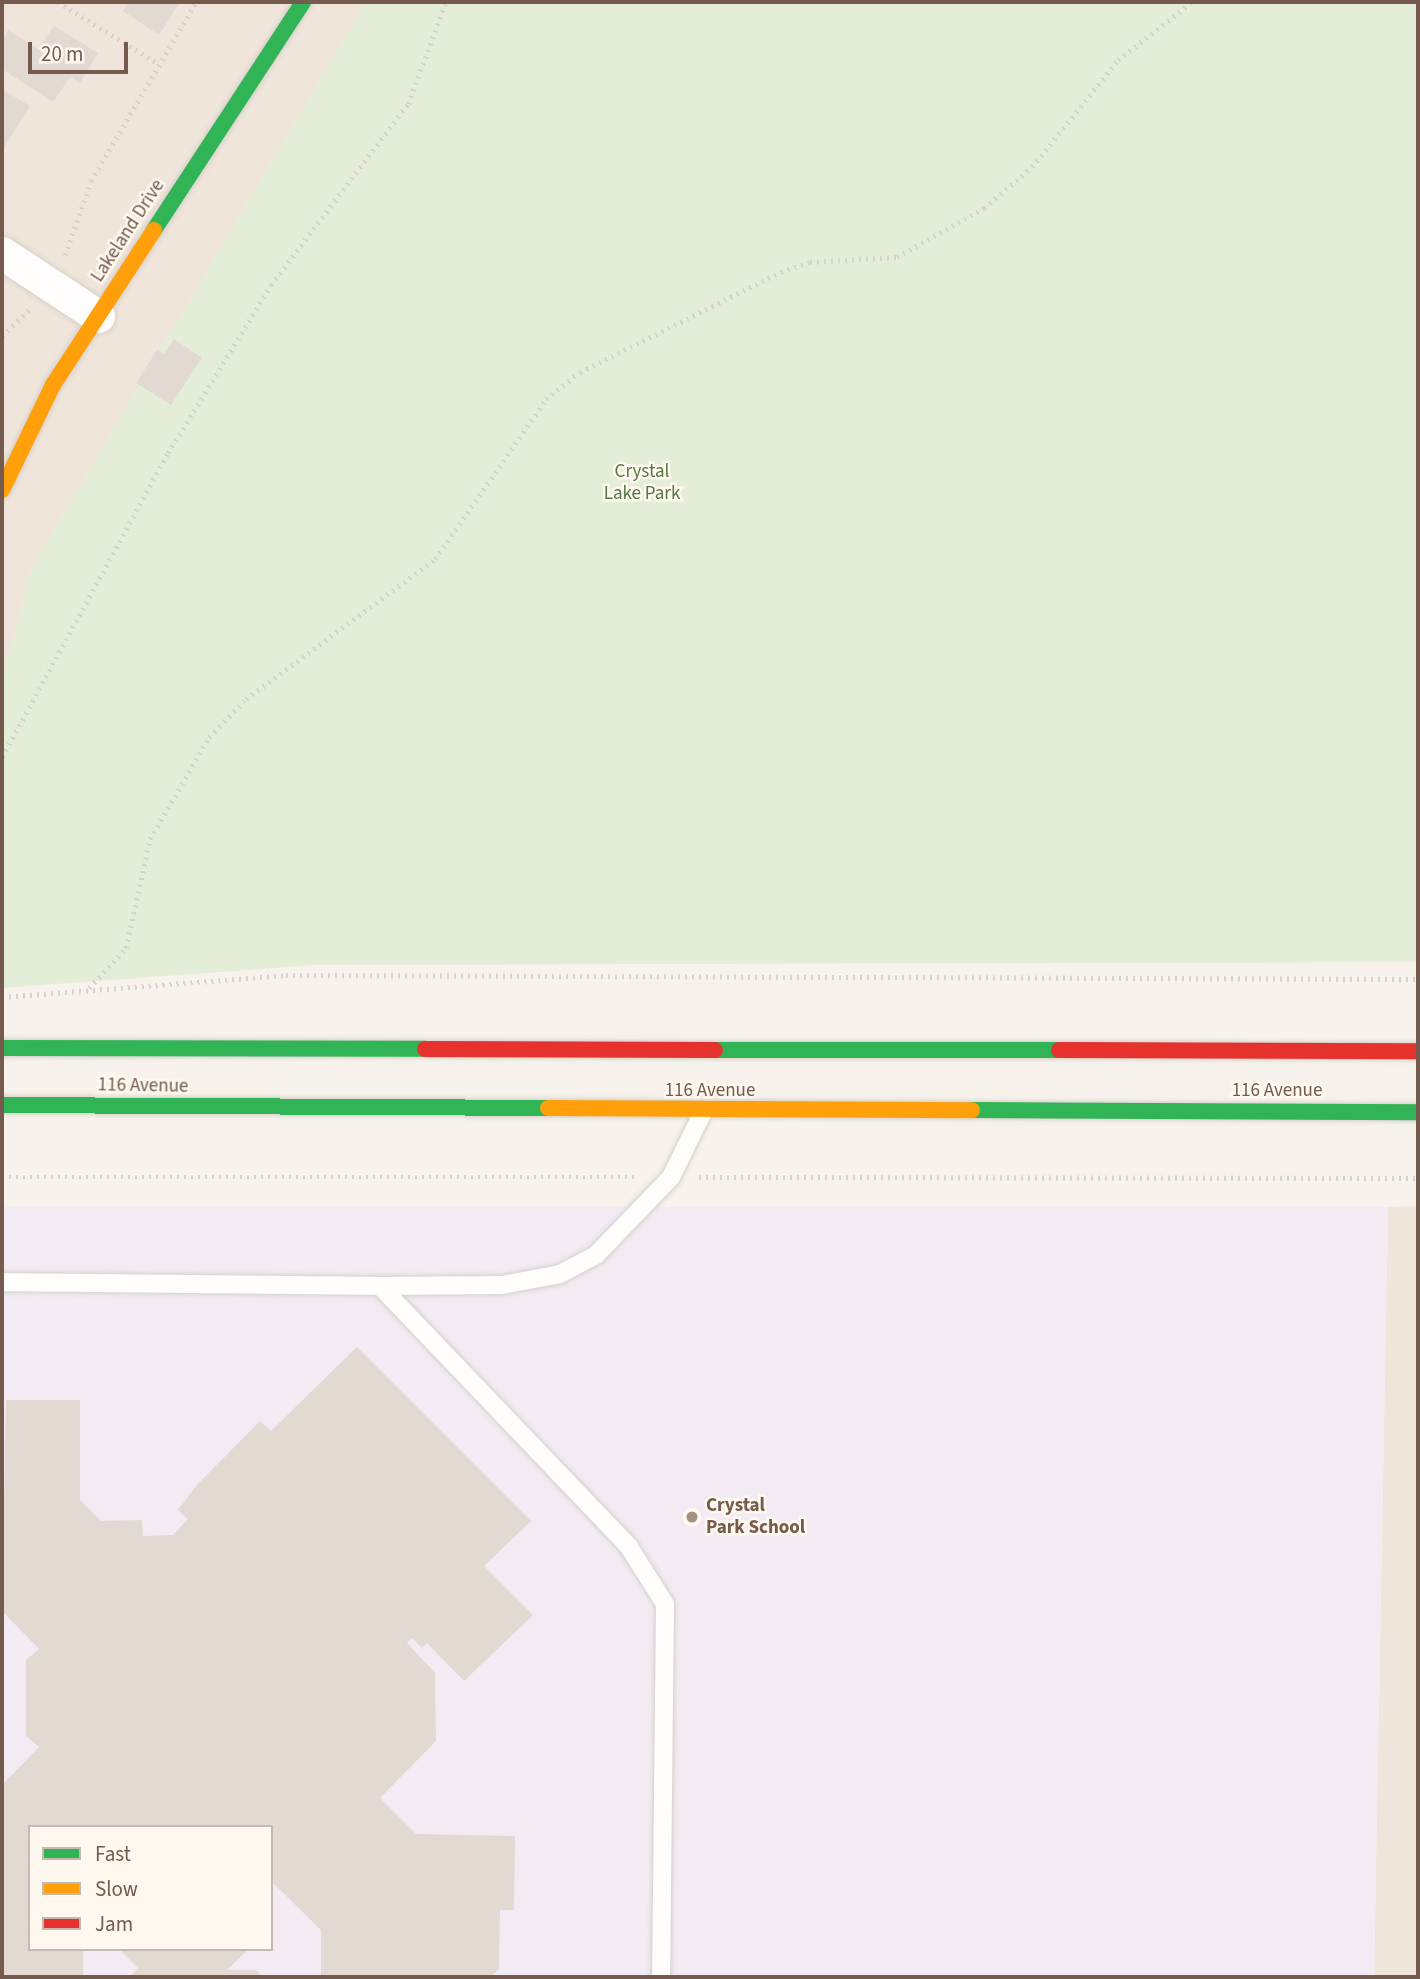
<!DOCTYPE html>
<html>
<head>
<meta charset="utf-8">
<style>
  body { margin:0 }
  #map { position:relative; width:1420px; height:1979px; overflow:hidden; background:#f7f3ec; font-family:"Source Sans 3",sans-serif }
  div>[style] { position:absolute }
  [style*='--x'] { left:calc(var(--x)*1px); top:calc(var(--y)*1px); width:calc(var(--w)*1px); rotate:calc(var(--a)*1deg) }
  .residential>* { inset:0; background:#efe5da }
  .education>* { inset:0; background:#f3ebf3 }
  .green>* { inset:0; background:#e4edd8 }
  .building>* { inset:0; background:#e1d9d2 }
  .path>* { height:4.5px; margin-top:-2.25px; transform-origin:0; background:repeating-linear-gradient(90deg,#d8d1cc 0 2px,transparent 0 7px) }
  .roads { filter:drop-shadow(0 0 2px #d6d0ca) drop-shadow(0 0 2px #d6d0ca) }
  .lane>* { height:18px; margin:-9px; padding:0 9px; transform-origin:9px; border-radius:9px; background:#fefdfc }
  .street>* { height:33px; margin:-16.5px; padding:0 16.5px; transform-origin:16.5px; border-radius:16.5px; background:#fefdfc }
  .fast>* { height:16px; margin:-8px; padding:0 8px; transform-origin:8px; border-radius:8px; background:#30b455 }
  .slow>* { height:16px; margin:-8px; padding:0 8px; transform-origin:8px; border-radius:8px; background:#ff9f0a }
  .jam>* { height:16px; margin:-8px; padding:0 8px; transform-origin:8px; border-radius:8px; background:#e5322d }
  .dots>* { width:19px; height:19px; translate:-50% -50%; box-sizing:border-box; border:4px solid #fef8ef; border-radius:50% }
  span { translate:-50% -50%; white-space:nowrap; text-align:center; line-height:1.15; -webkit-text-stroke:5px #fef8ef; paint-order:stroke }
  .street-label { font-size:19px; color:#745b4e }
  .park-label { font-size:19px; color:#567846 }
  .poi-label { font-size:19px; color:#745b4e; font-weight:700 }
  .left { translate:0 -50%; text-align:left }
  .frame { position:absolute; inset:0; border:4px solid #745b4e; pointer-events:none }
  .legend { position:absolute; left:28px; top:1825px; width:245px; height:126px; box-sizing:border-box; background:#fef8ef; border:2px solid #c7b9af; margin:0; padding:9px 12px; list-style:none; font-size:21px; color:#745b4e }
  .legend li { display:flex; align-items:center; gap:14px; height:35px }
  .legend b { width:35px; border:2px solid #c7b9af }
  .scale { position:absolute; left:28px; top:42px; width:100px; height:32px; box-sizing:border-box; border:4px solid #745b4e; border-top:0; padding-left:9px; font-size:21px; line-height:24px; white-space:nowrap; color:#745b4e; -webkit-text-stroke:5px #fef8ef; paint-order:stroke }
</style>
</head>
<body>
<div id="map">
  <div class="residential">
    <i style="clip-path:polygon(2px 2px,366px 2px,30px 571px,2px 684px)"></i>
    <i style="clip-path:polygon(1418px 1206px,1418px 1977px,1374px 1977px,1388px 1207px)"></i>
  </div>
  <div class="education">
    <i style="clip-path:polygon(evenodd,2px 1207px,1388px 1207px,1374px 1977px,2px 1977px,2px 1207px,30px 1827px,271px 1827px,271px 1949px,30px 1949px,30px 1827px)"></i>
  </div>
  <div class="green">
    <i style="clip-path:polygon(366px 2px,1418px 2px,1418px 962px,316px 965px,2px 988px,2px 684px,30px 571px)"></i>
  </div>
  <div class="building">
    <i style="clip-path:polygon(128px 2px,180px 2px,159px 35px,123px 11px)"></i>
    <i style="clip-path:polygon(54px 26px,98px 53px,80px 83px,70px 77px,53px 102px,2px 69px,2px 40px,8px 30px,38px 49px)"></i>
    <i style="clip-path:polygon(2px 89px,30px 106px,2px 151px)"></i>
    <i style="clip-path:polygon(174px 339px,202px 358px,171px 405px,136px 383px,157px 350px,164px 354px)"></i>
    <i style="clip-path:polygon(357px 1347px,531px 1521px,484px 1566px,533px 1615px,464px 1681px,427px 1643px,422px 1648px,412px 1638px,407px 1643px,435px 1673px,436px 1741px,380px 1798px,416px 1834px,515px 1836px,514px 1910px,500px 1910px,499px 1969px,491px 1977px,321px 1977px,321px 1930px,271px 1881px,271px 1827px,30px 1827px,30px 1949px,83px 1949px,83px 1977px,2px 1977px,2px 1785px,39px 1747px,26px 1736px,26px 1660px,39px 1649px,2px 1611px,6px 1400px,80px 1400px,80px 1500px,101px 1521px,142px 1520px,143px 1536px,173px 1535px,188px 1519px,178px 1510px,197px 1485px,260px 1421px,271px 1431px)"></i>
    <i style="clip-path:polygon(119px 1949px,249px 1949px,227px 1970px,256px 1970px,263px 1977px,130px 1977px,138px 1968px)"></i>
  </div>
  <div class="path">
    <i style="--x:58;--y:2;--w:115;--a:31.5"></i>
    <i style="--x:65;--y:255;--w:78;--a:-70.6"></i>
    <i style="--x:91;--y:181;--w:208;--a:-59.6"></i>
    <i style="--x:2;--y:336;--w:39;--a:-44"></i>
    <i style="--x:2;--y:757;--w:346;--a:-61.4"></i>
    <i style="--x:168;--y:453;--w:197;--a:-58.5"></i>
    <i style="--x:271;--y:285;--w:227;--a:-52.9"></i>
    <i style="--x:408;--y:104;--w:109;--a:-69.6"></i>
    <i style="--x:89;--y:988;--w:54;--a:-47.2"></i>
    <i style="--x:126;--y:948;--w:112;--a:-77.6"></i>
    <i style="--x:150;--y:839;--w:118;--a:-60"></i>
    <i style="--x:209;--y:737;--w:53;--a:-45.8"></i>
    <i style="--x:246;--y:699;--w:235;--a:-36.5"></i>
    <i style="--x:435;--y:559;--w:195;--a:-55.2"></i>
    <i style="--x:546;--y:399;--w:43;--a:-38.5"></i>
    <i style="--x:580;--y:372;--w:225;--a:-26.5"></i>
    <i style="--x:781;--y:272;--w:31;--a:-19"></i>
    <i style="--x:810;--y:262;--w:87;--a:-3.3"></i>
    <i style="--x:897;--y:257;--w:100;--a:-29.4"></i>
    <i style="--x:984;--y:208;--w:63;--a:-40.5"></i>
    <i style="--x:1032;--y:167;--w:137;--a:-51.2"></i>
    <i style="--x:1118;--y:60;--w:94;--a:-38.1"></i>
    <i style="--x:2;--y:997;--w:285;--a:-4.4"></i>
    <i style="--x:286;--y:975;--w:1132;--a:0.2"></i>
    <i style="--x:2;--y:1177;--w:632;--a:0"></i>
    <i style="--x:699;--y:1177;--w:719;--a:0.08"></i>
  </div>
  <div class="roads">
    <div class="lane">
      <i style="--x:2;--y:1282;--w:378;--a:0.6"></i>
      <i style="--x:380;--y:1286;--w:361;--a:46.3"></i>
      <i style="--x:629;--y:1547;--w:67;--a:57.7"></i>
      <i style="--x:665;--y:1604;--w:373;--a:90.6"></i>
      <i style="--x:380;--y:1286;--w:122;--a:-0.5"></i>
      <i style="--x:502;--y:1285;--w:59;--a:-10.7"></i>
      <i style="--x:560;--y:1274;--w:41;--a:-27.8"></i>
      <i style="--x:596;--y:1255;--w:108;--a:-46.1"></i>
      <i style="--x:671;--y:1177;--w:72;--a:-63.8"></i>
    </div>
    <div class="street">
      <i style="--x:2;--y:253;--w:115;--a:33.3"></i>
    </div>
    <div class="fast">
      <i style="--x:154;--y:230;--w:272;--a:-56.8"></i>
      <i style="--x:2;--y:1048;--w:423;--a:0.1"></i>
      <i style="--x:715;--y:1050;--w:344;--a:0"></i>
      <i style="--x:2;--y:1105;--w:546;--a:0.31"></i>
      <i style="--x:972;--y:1110;--w:446;--a:0.3"></i>
    </div>
    <div class="slow">
      <i style="--x:2;--y:490;--w:117;--a:-64.1"></i>
      <i style="--x:53;--y:385;--w:185;--a:-56.9"></i>
      <i style="--x:548;--y:1108;--w:424;--a:0.3"></i>
    </div>
    <div class="jam">
      <i style="--x:425;--y:1049;--w:290;--a:0.2"></i>
      <i style="--x:1059;--y:1050;--w:359;--a:0.2"></i>
    </div>
  </div>
  <div class="dots">
    <i style="left:692px;top:1517px;background:#a29085"></i>
  </div>
  <div class="street-label">
    <span style="left:128px;top:231px;rotate:-57deg">Lakeland Drive</span>
    <span style="left:143px;top:1086px;rotate:1deg">116 Avenue</span>
    <span style="left:710px;top:1091px">116 Avenue</span>
    <span style="left:1277px;top:1091px">116 Avenue</span>
  </div>
  <div class="park-label">
    <span style="left:642px;top:483px">Crystal<br>Lake Park</span>
  </div>
  <div class="poi-label">
    <span class="left" style="left:706px;top:1517px">Crystal<br>Park School</span>
  </div>
  <div class="frame"></div>
  <ul class="legend">
  <li><b style="height:9px;background:#30b455"></b>Fast</li>
  <li><b style="height:9px;background:#ff9f0a"></b>Slow</li>
  <li><b style="height:9px;background:#e5322d"></b>Jam</li>
  </ul>
  <div class="scale">20 m</div>
</div>
</body>
</html>
